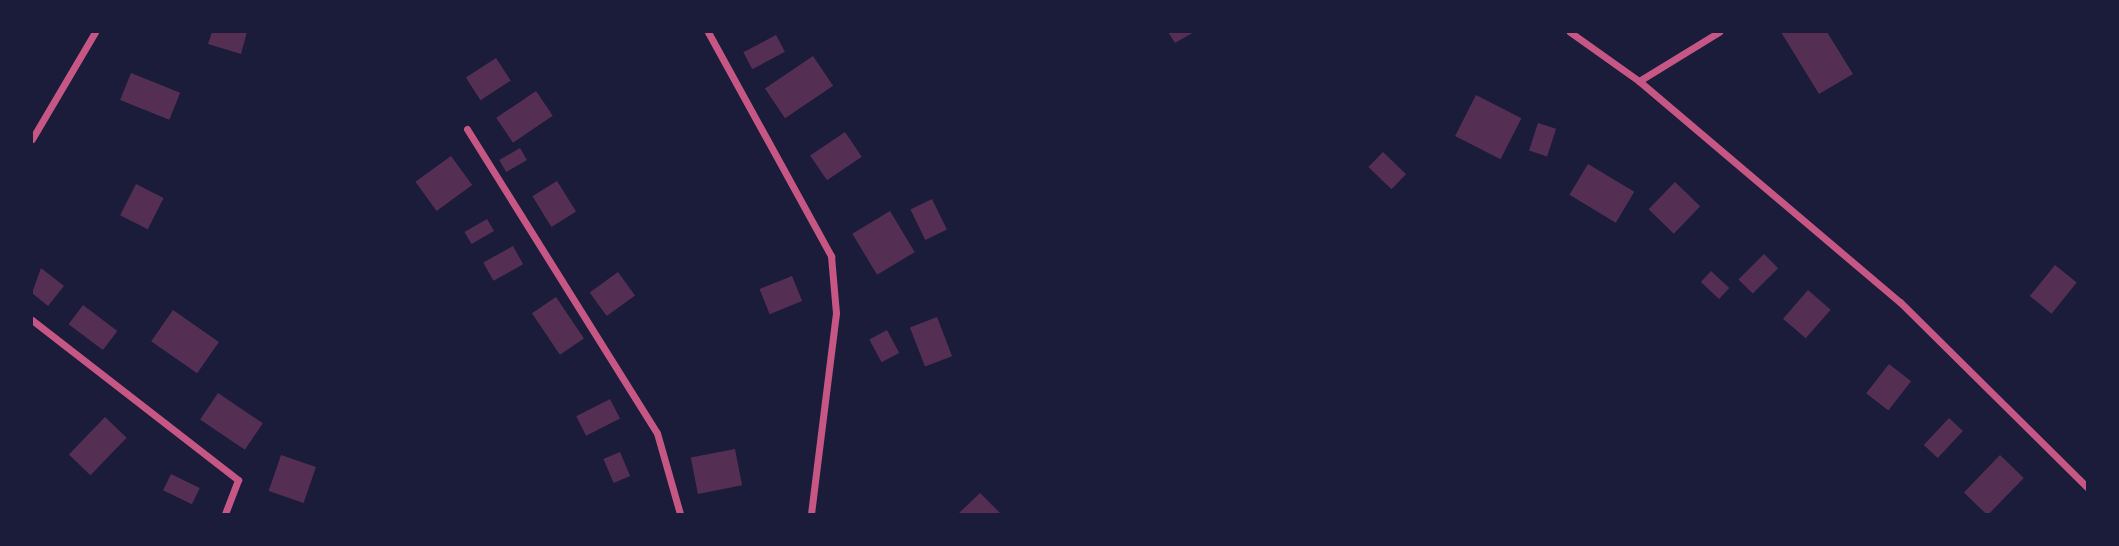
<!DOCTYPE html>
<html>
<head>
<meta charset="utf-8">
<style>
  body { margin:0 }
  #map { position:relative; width:2119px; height:546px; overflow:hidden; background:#1b1b3a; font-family:Manrope,sans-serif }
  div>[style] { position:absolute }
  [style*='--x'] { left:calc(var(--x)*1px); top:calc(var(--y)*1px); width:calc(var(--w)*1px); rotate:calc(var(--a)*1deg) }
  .building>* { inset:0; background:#542f53; transform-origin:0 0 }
  .minor>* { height:7px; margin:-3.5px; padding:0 3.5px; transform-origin:3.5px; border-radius:3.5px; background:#c65784 }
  span { translate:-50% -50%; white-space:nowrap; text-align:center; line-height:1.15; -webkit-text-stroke:6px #1b1b3a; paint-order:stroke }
  .frame { position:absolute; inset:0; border:33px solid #1b1b3a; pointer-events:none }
</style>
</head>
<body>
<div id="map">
  <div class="building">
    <i style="clip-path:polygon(212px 32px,247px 32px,241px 54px,208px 44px)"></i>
    <i style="clip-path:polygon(1168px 32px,1194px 32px,1175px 43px)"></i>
    <i style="clip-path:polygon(1781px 32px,1827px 32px,1853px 74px,1819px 94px)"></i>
    <i style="left:776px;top:35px;width:19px;height:37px;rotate:62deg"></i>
    <i style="left:813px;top:56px;width:36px;height:58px;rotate:56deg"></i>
    <i style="left:496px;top:58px;width:27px;height:36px;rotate:57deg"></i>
    <i style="left:131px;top:73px;width:53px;height:29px;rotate:22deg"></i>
    <i style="left:536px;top:91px;width:30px;height:48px;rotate:56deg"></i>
    <i style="left:1476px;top:95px;width:51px;height:46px;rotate:27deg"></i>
    <i style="left:1538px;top:123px;width:19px;height:29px;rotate:18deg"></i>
    <i style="left:845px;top:132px;width:30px;height:42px;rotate:56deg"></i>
    <i style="left:520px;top:148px;width:14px;height:24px;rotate:60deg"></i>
    <i style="left:1383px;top:152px;width:32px;height:21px;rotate:44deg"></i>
    <i style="left:451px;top:156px;width:36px;height:44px;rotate:54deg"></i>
    <i style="left:1588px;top:164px;width:54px;height:36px;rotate:31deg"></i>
    <i style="left:557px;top:181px;width:36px;height:29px;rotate:58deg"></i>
    <i style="left:1675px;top:182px;width:35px;height:38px;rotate:44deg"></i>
    <i style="left:136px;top:184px;width:31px;height:35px;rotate:27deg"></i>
    <i style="left:932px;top:199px;width:34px;height:24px;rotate:64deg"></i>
    <i style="left:890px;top:211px;width:48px;height:44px;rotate:59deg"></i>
    <i style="left:487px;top:219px;width:14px;height:26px;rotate:60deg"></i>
    <i style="left:513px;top:246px;width:21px;height:34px;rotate:61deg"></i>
    <i style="left:1764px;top:254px;width:20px;height:36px;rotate:45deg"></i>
    <i style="left:2055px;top:265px;width:28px;height:40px;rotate:39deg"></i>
    <i style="clip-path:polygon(41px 268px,64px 286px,48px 306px,32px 293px)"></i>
    <i style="left:1711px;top:271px;width:25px;height:15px;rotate:43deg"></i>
    <i style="left:618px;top:272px;width:29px;height:35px;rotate:54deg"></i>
    <i style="left:792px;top:276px;width:27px;height:35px;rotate:68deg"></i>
    <i style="left:1808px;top:290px;width:30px;height:38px;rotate:41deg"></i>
    <i style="left:556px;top:297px;width:50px;height:29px;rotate:56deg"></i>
    <i style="left:83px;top:305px;width:43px;height:24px;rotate:37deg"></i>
    <i style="left:173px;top:310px;width:56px;height:38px;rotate:35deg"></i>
    <i style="left:937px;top:317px;width:42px;height:29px;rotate:69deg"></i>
    <i style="left:887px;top:330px;width:26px;height:20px;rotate:62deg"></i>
    <i style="left:1889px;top:364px;width:28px;height:37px;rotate:38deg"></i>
    <i style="left:218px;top:393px;width:54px;height:32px;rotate:34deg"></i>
    <i style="left:610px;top:399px;width:22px;height:38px;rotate:63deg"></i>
    <i style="left:105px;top:417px;width:30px;height:52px;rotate:44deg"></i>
    <i style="left:1949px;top:418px;width:19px;height:37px;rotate:43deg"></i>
    <i style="left:735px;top:449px;width:37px;height:45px;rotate:79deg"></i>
    <i style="left:620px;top:452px;width:26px;height:18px;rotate:67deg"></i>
    <i style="left:281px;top:455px;width:37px;height:38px;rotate:19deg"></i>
    <i style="left:2000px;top:455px;width:33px;height:52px;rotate:44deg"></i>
    <i style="left:171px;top:474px;width:32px;height:18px;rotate:26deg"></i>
    <i style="clip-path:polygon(980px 493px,1001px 514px,958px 514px)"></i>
  </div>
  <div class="minor">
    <i style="--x:708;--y:32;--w:256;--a:61.2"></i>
    <i style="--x:831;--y:256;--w:57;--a:85"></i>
    <i style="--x:836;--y:313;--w:203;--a:97.1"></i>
    <i style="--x:1570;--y:32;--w:85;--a:35.4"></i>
    <i style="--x:1639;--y:81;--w:342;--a:40.3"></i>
    <i style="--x:1900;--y:302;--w:264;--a:44.7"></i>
    <i style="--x:1639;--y:81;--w:94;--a:-31.5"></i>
    <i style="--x:467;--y:129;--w:358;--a:58"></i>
    <i style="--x:657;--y:433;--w:84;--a:74.1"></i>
    <i style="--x:32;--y:139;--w:124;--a:-59.5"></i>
    <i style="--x:32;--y:320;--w:261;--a:37.8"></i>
    <i style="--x:238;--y:480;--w:36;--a:111"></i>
  </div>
  <div class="frame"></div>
</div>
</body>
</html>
